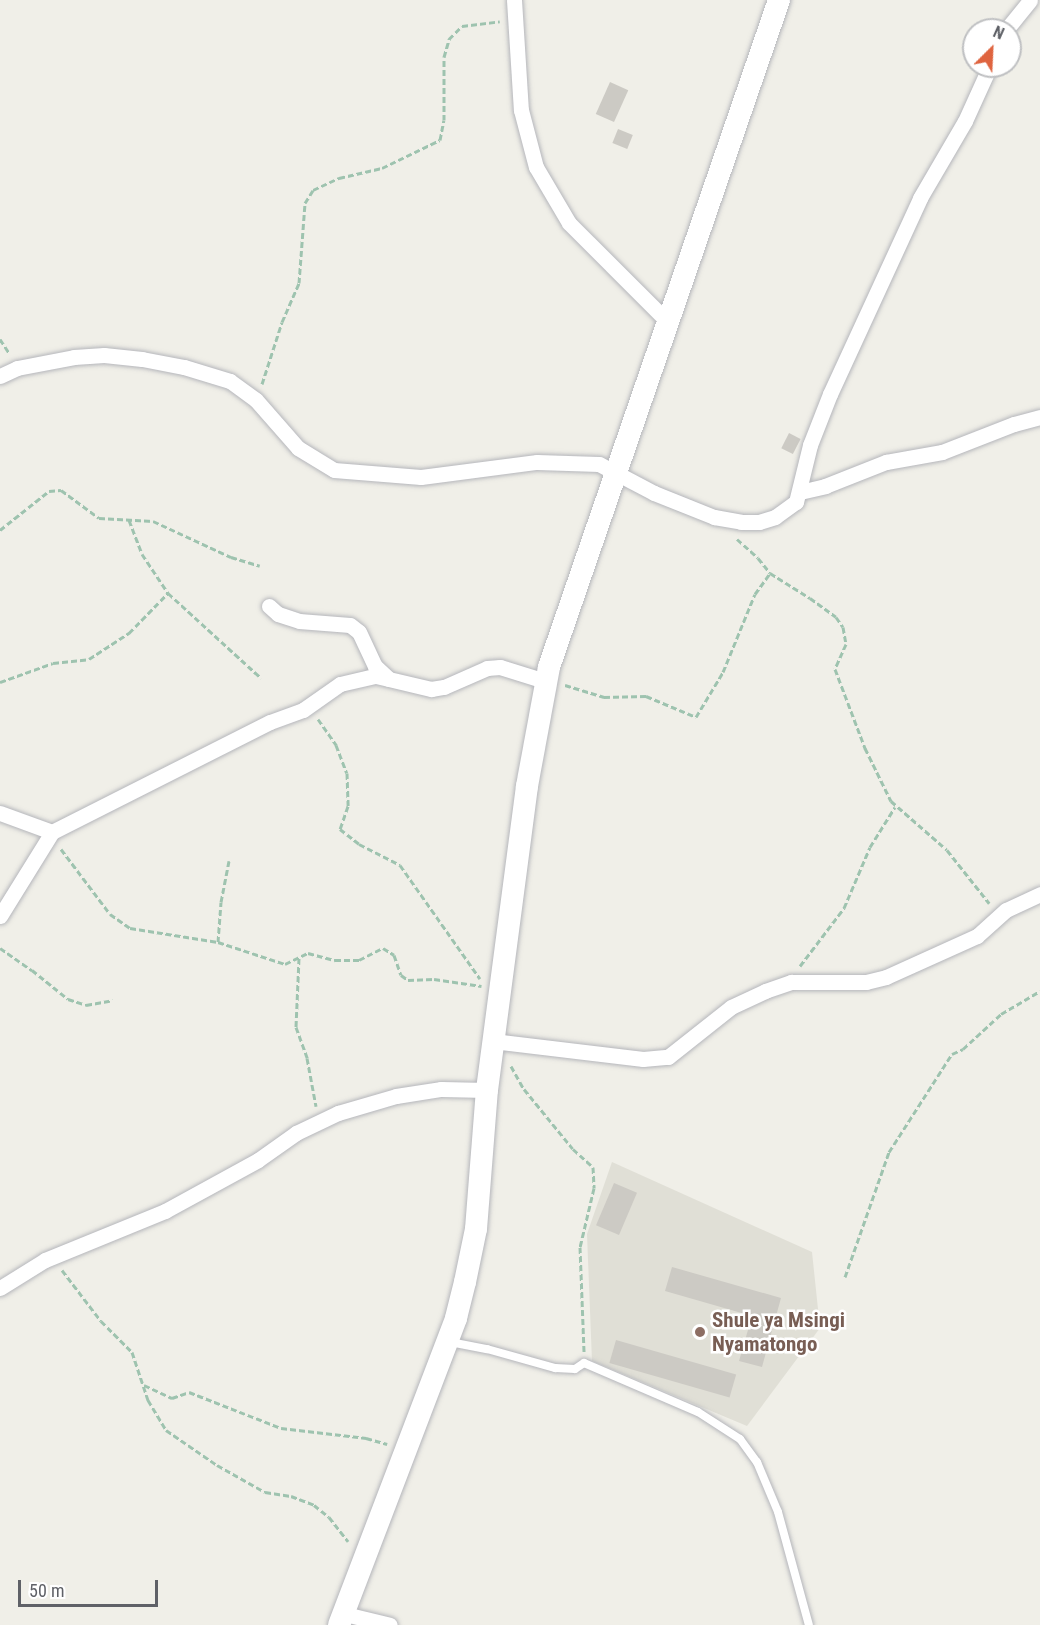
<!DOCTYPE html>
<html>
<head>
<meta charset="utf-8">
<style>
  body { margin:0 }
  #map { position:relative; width:1040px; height:1625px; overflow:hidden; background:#f0efe8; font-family:"Roboto Condensed",sans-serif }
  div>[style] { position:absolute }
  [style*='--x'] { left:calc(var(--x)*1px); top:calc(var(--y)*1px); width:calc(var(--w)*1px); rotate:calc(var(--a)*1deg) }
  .education>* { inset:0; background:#e0dfd6 }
  .building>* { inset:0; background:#cccac4; transform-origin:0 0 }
  .path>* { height:3px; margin-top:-1.5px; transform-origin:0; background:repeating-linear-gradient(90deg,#9ec3af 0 6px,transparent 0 9px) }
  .roads { filter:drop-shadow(0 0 2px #b5b6bb) drop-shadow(0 0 2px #b5b6bb) }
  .lane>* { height:8px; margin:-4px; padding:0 4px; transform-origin:4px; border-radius:4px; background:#fff }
  .street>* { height:15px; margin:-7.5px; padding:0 7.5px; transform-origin:7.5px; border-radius:7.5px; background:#fff }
  .secondary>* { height:22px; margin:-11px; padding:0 11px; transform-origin:11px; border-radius:11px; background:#fff }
  .dots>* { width:16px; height:16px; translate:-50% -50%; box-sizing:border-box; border:3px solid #fff; border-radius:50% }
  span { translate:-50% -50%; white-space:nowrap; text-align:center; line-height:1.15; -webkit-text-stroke:5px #fff; paint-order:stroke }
  .education-label { font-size:21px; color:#785e54; font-weight:700 }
  .left { translate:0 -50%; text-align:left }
  .north { position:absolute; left:962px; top:18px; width:60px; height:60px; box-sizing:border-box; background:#fff; border:2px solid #bfc0c2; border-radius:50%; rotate:24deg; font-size:16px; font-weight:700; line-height:24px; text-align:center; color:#5f6167 }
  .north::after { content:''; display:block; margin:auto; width:21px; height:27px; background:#df643f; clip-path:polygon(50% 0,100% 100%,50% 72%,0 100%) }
  .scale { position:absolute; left:18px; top:1580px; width:140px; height:27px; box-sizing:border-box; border:3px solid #5f6167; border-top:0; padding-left:8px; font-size:18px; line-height:21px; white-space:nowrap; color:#5f6167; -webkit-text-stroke:4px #fff; paint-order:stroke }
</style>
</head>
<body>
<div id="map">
  <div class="education">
    <i style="clip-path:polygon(612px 1162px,812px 1252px,820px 1328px,747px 1426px,592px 1361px,587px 1234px)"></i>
  </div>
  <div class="building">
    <i style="left:610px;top:82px;width:20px;height:35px;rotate:24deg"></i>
    <i style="left:618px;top:129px;width:16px;height:15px;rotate:22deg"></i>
    <i style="left:789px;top:433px;width:13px;height:17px;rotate:27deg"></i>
    <i style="left:614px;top:1183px;width:25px;height:46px;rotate:23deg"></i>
    <i style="clip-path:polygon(672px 1267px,781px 1298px,762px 1367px,739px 1361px,752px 1316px,665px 1291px)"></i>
    <i style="left:616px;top:1340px;width:125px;height:24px;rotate:16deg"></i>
  </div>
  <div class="path">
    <i style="--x:0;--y:339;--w:17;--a:57"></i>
    <i style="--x:262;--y:384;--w:65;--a:-72.1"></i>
    <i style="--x:282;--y:322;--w:43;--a:-66.4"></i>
    <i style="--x:299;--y:283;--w:80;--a:-85.7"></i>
    <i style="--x:305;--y:203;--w:15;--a:-58"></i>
    <i style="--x:313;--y:190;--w:29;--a:-25"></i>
    <i style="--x:339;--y:178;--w:44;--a:-13.1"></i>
    <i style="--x:382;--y:168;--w:64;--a:-25.8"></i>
    <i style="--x:440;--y:140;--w:20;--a:-79"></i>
    <i style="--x:444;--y:120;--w:63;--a:-90"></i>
    <i style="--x:444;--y:57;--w:19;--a:-74"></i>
    <i style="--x:449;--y:39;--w:18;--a:-45"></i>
    <i style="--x:462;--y:26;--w:38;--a:-7"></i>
    <i style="--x:129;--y:520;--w:36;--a:69"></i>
    <i style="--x:142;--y:554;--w:47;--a:56.3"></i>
    <i style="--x:168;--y:593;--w:126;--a:42.4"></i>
    <i style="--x:0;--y:530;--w:63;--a:-38.5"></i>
    <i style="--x:49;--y:491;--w:12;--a:-5"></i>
    <i style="--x:61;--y:490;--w:47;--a:36.4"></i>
    <i style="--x:99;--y:518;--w:54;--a:3.2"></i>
    <i style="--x:153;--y:521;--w:86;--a:24.8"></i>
    <i style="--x:231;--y:557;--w:30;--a:17"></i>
    <i style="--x:737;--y:539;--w:28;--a:42"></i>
    <i style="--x:758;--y:558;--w:19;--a:51"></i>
    <i style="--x:770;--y:573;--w:47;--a:32"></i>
    <i style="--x:810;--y:598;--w:32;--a:36"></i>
    <i style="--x:836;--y:617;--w:12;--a:55"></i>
    <i style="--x:843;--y:627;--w:17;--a:80"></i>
    <i style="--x:846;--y:644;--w:27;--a:114"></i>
    <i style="--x:835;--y:669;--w:85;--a:69.2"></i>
    <i style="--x:865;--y:748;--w:59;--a:63.9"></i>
    <i style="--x:891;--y:801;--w:74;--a:41.2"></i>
    <i style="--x:947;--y:850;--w:68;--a:51.6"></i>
    <i style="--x:0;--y:682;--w:56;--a:-19.7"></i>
    <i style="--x:53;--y:663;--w:36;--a:-6"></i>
    <i style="--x:89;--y:659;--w:48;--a:-33"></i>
    <i style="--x:129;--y:633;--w:56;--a:-45.7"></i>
    <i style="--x:565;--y:685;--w:41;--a:17.1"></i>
    <i style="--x:604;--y:697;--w:42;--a:-1.4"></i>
    <i style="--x:646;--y:696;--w:54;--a:22.8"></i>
    <i style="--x:696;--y:717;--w:52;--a:-59"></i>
    <i style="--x:723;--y:672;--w:84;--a:-67.7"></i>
    <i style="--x:755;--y:594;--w:26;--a:-54"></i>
    <i style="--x:318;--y:719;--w:32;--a:55"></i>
    <i style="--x:336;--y:745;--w:30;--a:69"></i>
    <i style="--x:347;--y:773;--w:33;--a:88"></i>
    <i style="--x:348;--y:806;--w:24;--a:109"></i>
    <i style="--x:340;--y:829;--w:24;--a:38"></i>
    <i style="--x:359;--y:844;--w:46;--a:27.1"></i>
    <i style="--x:400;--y:865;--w:139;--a:54.9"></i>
    <i style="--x:61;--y:849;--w:81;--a:53"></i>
    <i style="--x:110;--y:914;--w:24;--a:35"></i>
    <i style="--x:130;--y:928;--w:89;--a:9"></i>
    <i style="--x:218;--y:942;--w:71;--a:18.2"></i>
    <i style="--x:285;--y:964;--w:25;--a:-26"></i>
    <i style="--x:308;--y:953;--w:28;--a:15"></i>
    <i style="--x:335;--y:960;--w:24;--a:0"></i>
    <i style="--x:359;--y:960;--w:27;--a:-27"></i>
    <i style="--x:383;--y:948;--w:13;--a:32"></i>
    <i style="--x:394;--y:955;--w:21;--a:71"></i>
    <i style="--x:401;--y:975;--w:9;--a:36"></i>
    <i style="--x:408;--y:980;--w:26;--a:-2"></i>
    <i style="--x:434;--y:979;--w:48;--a:8.5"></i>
    <i style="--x:218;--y:942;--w:40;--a:-85.7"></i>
    <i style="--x:221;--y:902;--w:42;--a:-79"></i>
    <i style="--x:0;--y:948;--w:39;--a:35"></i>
    <i style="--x:32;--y:970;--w:46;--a:38.9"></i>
    <i style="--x:68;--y:999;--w:19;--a:18"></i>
    <i style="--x:86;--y:1005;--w:27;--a:-10"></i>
    <i style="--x:299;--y:958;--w:69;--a:92.5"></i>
    <i style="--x:296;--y:1027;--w:33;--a:70"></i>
    <i style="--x:307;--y:1058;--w:49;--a:79.4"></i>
    <i style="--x:800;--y:966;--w:73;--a:-52.8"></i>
    <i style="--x:844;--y:908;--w:66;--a:-66.9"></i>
    <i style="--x:870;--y:847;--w:47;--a:-58"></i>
    <i style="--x:511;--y:1066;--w:26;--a:61"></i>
    <i style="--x:524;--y:1089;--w:77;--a:50.8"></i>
    <i style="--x:573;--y:1149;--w:27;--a:42"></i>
    <i style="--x:593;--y:1167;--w:21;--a:87"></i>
    <i style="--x:594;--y:1188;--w:61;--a:103.3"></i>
    <i style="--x:580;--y:1247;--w:105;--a:87.8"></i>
    <i style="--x:62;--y:1270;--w:64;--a:52.6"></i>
    <i style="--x:101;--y:1321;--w:44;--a:45"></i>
    <i style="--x:132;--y:1352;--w:51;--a:71.6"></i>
    <i style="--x:148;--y:1400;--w:35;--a:59"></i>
    <i style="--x:166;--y:1430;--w:62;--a:34.5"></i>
    <i style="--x:217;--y:1465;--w:55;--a:29.4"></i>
    <i style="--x:265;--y:1492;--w:26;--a:9"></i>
    <i style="--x:291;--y:1496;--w:25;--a:21"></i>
    <i style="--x:314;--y:1505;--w:19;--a:39"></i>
    <i style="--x:329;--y:1517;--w:31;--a:52"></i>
    <i style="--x:845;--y:1277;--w:133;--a:-70.6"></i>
    <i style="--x:889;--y:1152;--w:117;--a:-57.3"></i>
    <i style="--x:952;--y:1054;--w:12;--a:-24"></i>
    <i style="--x:963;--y:1049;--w:52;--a:-42.6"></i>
    <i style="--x:1001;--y:1014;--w:45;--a:-30.5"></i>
    <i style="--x:144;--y:1385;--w:31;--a:25"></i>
    <i style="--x:172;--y:1398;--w:18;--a:-19"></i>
    <i style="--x:189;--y:1392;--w:99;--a:21.4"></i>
    <i style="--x:281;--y:1428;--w:86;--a:6.7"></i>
    <i style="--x:366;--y:1438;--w:22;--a:16"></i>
  </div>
  <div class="roads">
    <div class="lane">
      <i style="--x:450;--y:1342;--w:38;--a:11"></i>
      <i style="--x:487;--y:1349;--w:71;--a:15.6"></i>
      <i style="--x:555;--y:1368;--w:20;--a:3"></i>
      <i style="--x:575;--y:1369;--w:11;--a:-34"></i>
      <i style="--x:584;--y:1363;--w:124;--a:23.3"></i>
      <i style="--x:698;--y:1412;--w:50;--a:32.7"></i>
      <i style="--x:740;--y:1439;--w:29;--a:54"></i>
      <i style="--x:757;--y:1462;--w:54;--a:67.2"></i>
      <i style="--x:778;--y:1512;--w:117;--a:74.7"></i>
    </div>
    <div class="street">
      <i style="--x:514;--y:0;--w:110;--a:86.4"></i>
      <i style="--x:521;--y:110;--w:59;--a:75.3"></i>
      <i style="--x:536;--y:167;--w:65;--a:59.5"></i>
      <i style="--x:569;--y:223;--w:139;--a:45"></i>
      <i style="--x:1006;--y:30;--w:38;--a:-51"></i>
      <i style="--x:0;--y:376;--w:19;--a:-25"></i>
      <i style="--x:17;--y:368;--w:58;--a:-10.9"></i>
      <i style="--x:74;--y:357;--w:30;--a:-4"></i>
      <i style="--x:104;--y:355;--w:38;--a:6"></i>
      <i style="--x:142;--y:359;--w:43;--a:10.8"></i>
      <i style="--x:184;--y:367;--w:48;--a:16.9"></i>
      <i style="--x:230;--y:381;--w:32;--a:36"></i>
      <i style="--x:256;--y:400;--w:64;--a:48.8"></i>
      <i style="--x:298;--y:448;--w:42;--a:31.4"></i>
      <i style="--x:334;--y:470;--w:87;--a:4.6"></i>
      <i style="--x:421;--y:477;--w:117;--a:-7.4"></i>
      <i style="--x:537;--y:462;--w:62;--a:1.8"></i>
      <i style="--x:599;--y:464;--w:62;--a:27.8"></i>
      <i style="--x:654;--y:493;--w:65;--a:21.8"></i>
      <i style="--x:714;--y:517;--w:27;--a:10"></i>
      <i style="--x:741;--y:522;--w:18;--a:0"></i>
      <i style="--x:759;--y:522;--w:17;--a:-17"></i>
      <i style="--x:775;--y:517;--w:26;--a:-36"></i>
      <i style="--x:796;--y:502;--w:59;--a:-76.2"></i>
      <i style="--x:810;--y:445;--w:55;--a:-68.6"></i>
      <i style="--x:830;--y:394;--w:216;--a:-65.3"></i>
      <i style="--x:920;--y:198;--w:89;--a:-59.7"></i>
      <i style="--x:965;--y:121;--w:60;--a:-65.6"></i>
      <i style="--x:800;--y:492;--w:26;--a:-13"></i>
      <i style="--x:825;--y:486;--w:66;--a:-21.5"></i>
      <i style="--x:886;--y:462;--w:57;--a:-10.1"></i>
      <i style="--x:942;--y:452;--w:77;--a:-21.3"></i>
      <i style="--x:1014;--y:424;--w:27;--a:-15"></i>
      <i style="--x:269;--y:606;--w:12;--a:42"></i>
      <i style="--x:278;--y:614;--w:22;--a:18"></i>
      <i style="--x:299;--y:621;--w:51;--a:4.5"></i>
      <i style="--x:350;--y:625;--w:11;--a:38"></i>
      <i style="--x:359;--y:632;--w:38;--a:65"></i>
      <i style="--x:375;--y:666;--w:19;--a:43"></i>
      <i style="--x:0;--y:813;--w:55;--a:20.1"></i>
      <i style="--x:0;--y:916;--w:99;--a:-58.2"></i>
      <i style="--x:52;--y:832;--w:244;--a:-26.8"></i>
      <i style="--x:270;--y:722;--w:35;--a:-20"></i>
      <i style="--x:303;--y:710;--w:45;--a:-35.1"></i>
      <i style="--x:340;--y:684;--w:37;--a:-13"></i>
      <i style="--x:376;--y:676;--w:57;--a:13.3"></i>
      <i style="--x:431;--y:689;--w:13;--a:-9"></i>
      <i style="--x:444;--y:687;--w:47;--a:-23.8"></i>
      <i style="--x:487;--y:668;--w:13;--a:-4"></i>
      <i style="--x:500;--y:667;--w:47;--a:17.3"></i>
      <i style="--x:493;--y:1045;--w:9;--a:-21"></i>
      <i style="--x:501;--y:1042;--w:143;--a:6.8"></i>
      <i style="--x:643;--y:1059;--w:25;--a:-5"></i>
      <i style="--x:668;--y:1057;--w:80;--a:-38.4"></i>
      <i style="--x:731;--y:1007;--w:38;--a:-25"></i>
      <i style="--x:765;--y:991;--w:28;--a:-19"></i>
      <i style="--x:791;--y:982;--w:75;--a:0"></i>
      <i style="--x:866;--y:982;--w:21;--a:-14"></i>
      <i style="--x:886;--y:977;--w:100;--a:-24.3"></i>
      <i style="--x:977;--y:936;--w:39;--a:-42"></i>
      <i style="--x:1006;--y:910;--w:38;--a:-25"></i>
      <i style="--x:0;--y:1288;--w:53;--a:-31.9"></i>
      <i style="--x:45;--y:1260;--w:130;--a:-22.2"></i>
      <i style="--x:165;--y:1211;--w:106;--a:-28.7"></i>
      <i style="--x:258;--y:1160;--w:47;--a:-35.4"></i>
      <i style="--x:296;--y:1133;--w:47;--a:-25.5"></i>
      <i style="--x:338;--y:1113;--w:60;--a:-16.3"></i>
      <i style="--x:396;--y:1096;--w:46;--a:-8.8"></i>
      <i style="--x:441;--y:1089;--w:46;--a:1.2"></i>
      <i style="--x:341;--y:1617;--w:5;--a:-37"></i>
      <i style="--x:345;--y:1614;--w:46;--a:13.7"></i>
    </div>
    <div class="secondary">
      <i style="--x:339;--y:1625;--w:329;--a:-69.1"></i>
      <i style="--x:456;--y:1318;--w:37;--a:-76"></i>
      <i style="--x:465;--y:1282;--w:54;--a:-78.3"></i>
      <i style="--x:476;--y:1229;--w:139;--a:-85.5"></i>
      <i style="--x:487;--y:1090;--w:307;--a:-82.5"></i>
      <i style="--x:527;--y:786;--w:121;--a:-79.5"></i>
      <i style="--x:549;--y:667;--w:706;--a:-70.97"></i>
    </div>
  </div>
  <div class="dots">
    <i style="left:700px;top:1332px;background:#8d6e63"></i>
  </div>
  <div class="education-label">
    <span class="left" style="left:712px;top:1332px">Shule ya Msingi<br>Nyamatongo</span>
  </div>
  <div class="north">N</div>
  <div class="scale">50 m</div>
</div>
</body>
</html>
